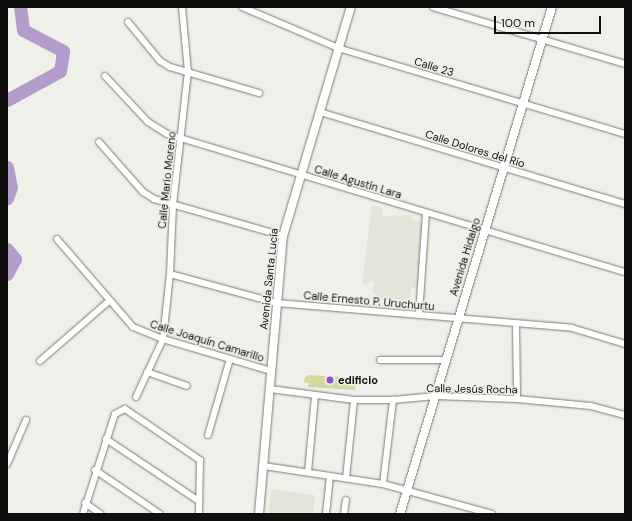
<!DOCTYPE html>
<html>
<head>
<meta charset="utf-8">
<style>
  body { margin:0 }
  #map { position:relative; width:632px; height:521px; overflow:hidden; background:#f0f0eb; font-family:"DM Sans",sans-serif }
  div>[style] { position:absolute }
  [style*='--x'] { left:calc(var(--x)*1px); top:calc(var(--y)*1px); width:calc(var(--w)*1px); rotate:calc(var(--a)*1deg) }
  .built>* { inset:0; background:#e4e5d8 }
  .river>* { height:13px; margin:-6.5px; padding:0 6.5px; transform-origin:6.5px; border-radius:6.5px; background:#b49ccd }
  .building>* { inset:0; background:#d5d9a0 }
  .roads { filter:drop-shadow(0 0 1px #797974) drop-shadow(0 0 1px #797974) }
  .minor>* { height:6px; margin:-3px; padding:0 3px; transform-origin:3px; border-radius:3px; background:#fff }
  .tertiary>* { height:8px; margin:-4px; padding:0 4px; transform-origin:4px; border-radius:4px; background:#fff }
  .dots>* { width:11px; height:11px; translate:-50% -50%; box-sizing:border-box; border:2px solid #f0f0eb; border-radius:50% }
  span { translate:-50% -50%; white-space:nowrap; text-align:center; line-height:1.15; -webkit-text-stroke:3px #f0f0eb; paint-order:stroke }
  .street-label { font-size:11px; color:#0f0f0e }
  .poi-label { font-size:11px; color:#0f0f0e; font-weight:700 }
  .left { translate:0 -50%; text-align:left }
  .frame { position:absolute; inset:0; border:8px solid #0f0f0e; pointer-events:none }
  .scale { position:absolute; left:494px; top:16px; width:107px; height:18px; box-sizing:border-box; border:2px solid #0f0f0e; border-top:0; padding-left:5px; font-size:12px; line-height:14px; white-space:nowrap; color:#0f0f0e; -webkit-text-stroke:3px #f0f0eb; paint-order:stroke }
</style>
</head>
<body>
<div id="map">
  <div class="built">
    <i style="clip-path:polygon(372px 204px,382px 208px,382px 216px,412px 215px,411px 220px,424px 222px,418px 288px,411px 288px,410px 298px,404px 300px,378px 299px,378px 295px,373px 294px,374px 282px,369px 281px,368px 285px,362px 284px)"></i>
    <i style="clip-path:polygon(271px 489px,315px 495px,313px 514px,268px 514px)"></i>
  </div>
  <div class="river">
    <i style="--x:7;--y:100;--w:60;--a:-28.7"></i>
    <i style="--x:60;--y:71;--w:20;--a:-81"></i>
    <i style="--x:63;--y:51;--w:45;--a:-152.3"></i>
    <i style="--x:23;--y:30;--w:23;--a:-97"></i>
    <i style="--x:7;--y:167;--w:20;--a:79"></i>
    <i style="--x:11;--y:187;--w:12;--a:110"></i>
    <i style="--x:7;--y:249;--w:13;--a:51"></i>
    <i style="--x:15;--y:259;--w:17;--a:118"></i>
  </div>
  <div class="building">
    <i style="clip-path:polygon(310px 375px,356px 378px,355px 390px,308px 387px,309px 383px,304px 382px,305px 377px)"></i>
  </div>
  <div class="roads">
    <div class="minor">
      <i style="--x:242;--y:7;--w:104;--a:23.1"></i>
      <i style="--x:338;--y:48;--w:300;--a:16.7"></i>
      <i style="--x:433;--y:7;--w:200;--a:16.5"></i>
      <i style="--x:128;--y:22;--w:50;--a:50.6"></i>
      <i style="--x:160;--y:61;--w:12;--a:31"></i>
      <i style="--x:170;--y:67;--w:93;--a:16.3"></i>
      <i style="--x:105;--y:76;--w:63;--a:46.9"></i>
      <i style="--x:148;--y:122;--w:22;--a:32"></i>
      <i style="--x:167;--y:134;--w:478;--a:16.8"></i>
      <i style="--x:320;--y:112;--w:319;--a:16.8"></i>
      <i style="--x:99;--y:142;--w:67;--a:48.7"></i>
      <i style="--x:143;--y:192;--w:13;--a:32"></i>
      <i style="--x:154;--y:199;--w:134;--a:16"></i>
      <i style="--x:57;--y:239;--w:116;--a:49.2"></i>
      <i style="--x:133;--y:327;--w:32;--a:22"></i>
      <i style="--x:163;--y:339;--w:113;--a:16.5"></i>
      <i style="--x:170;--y:274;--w:111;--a:15.2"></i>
      <i style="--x:277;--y:303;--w:296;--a:4.8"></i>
      <i style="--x:572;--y:328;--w:55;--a:16.8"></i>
      <i style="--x:419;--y:315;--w:102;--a:-86.1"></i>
      <i style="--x:516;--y:324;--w:75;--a:89.2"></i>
      <i style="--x:380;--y:360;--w:66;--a:0"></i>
      <i style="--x:40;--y:361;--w:91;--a:-41"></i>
      <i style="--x:147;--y:372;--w:42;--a:19.3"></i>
      <i style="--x:270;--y:389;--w:85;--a:7.5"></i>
      <i style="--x:354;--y:400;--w:39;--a:0"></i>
      <i style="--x:393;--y:400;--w:43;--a:-5.3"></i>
      <i style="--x:436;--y:396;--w:81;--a:2.1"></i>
      <i style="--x:517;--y:399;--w:74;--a:5.4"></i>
      <i style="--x:591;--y:406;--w:35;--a:15"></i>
      <i style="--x:136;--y:397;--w:64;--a:-65"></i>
      <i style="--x:163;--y:339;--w:65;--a:-83.9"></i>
      <i style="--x:170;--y:274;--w:69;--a:-87.5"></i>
      <i style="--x:173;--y:205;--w:134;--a:-83.6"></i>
      <i style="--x:188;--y:72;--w:65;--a:-95.3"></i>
      <i style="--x:208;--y:435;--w:79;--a:-73.9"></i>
      <i style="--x:106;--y:439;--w:112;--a:33.7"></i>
      <i style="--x:7;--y:464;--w:48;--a:-66.6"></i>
      <i style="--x:264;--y:466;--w:120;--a:8.6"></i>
      <i style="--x:383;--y:484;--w:113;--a:15.4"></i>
      <i style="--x:95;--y:470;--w:78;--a:34.1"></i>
      <i style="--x:308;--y:472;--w:75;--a:-84.7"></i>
      <i style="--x:346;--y:478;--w:78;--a:-84.1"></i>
      <i style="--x:383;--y:484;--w:85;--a:-83.2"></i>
      <i style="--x:85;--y:503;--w:19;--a:35"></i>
      <i style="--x:83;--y:514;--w:105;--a:-72.3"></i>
      <i style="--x:115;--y:414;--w:11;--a:-27"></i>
      <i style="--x:125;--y:409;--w:91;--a:34.2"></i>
      <i style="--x:200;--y:460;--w:54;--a:91.1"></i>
      <i style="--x:326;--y:514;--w:37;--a:-84"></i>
      <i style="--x:344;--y:514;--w:14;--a:-82"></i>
    </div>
    <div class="tertiary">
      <i style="--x:259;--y:514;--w:279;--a:-85.1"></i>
      <i style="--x:283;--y:236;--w:239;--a:-73.5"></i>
      <i style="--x:400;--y:514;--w:529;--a:-73.31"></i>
    </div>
  </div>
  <div class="dots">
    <i style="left:330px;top:380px;background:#9353c8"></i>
  </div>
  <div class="street-label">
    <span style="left:434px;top:67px;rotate:17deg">Calle 23</span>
    <span style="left:475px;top:149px;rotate:17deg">Calle Dolores del Río</span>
    <span style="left:167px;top:180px;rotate:-84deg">Calle Mario Moreno</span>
    <span style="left:358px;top:182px;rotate:17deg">Calle Agustín Lara</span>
    <span style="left:465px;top:257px;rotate:-73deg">Avenida Hidalgo</span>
    <span style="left:269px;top:279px;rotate:-84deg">Avenida Santa Lucía</span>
    <span style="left:369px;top:301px;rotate:5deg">Calle Ernesto P. Uruchurtu</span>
    <span style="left:207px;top:341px;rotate:17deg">Calle Joaquín Camarillo</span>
    <span style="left:472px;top:389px;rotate:1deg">Calle Jesús Rocha</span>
  </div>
  <div class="poi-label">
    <span class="left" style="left:338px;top:380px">edificio</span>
  </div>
  <div class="frame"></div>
  <div class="scale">100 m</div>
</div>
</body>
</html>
